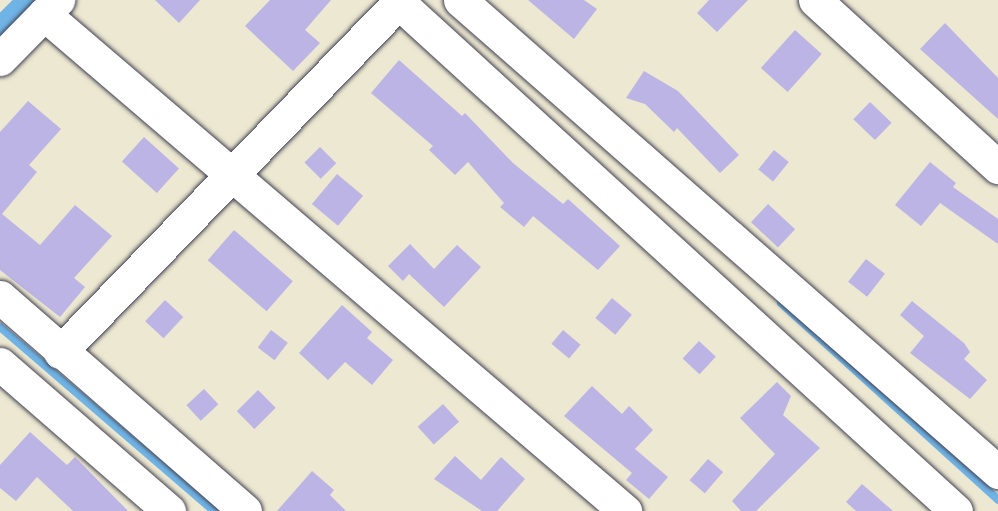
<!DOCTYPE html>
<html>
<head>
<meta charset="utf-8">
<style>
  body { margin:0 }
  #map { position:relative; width:998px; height:511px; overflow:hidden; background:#ede8d1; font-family:"IM FELL Double Pica",serif }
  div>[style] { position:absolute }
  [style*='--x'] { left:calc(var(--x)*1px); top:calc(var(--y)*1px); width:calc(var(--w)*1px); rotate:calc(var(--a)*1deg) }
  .stream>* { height:8px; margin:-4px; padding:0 4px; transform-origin:4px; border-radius:4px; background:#70b4e6 }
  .canal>* { height:26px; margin:-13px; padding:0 13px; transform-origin:13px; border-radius:13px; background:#70b4e6 }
  .building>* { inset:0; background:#bbb4e5; transform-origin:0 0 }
  .roads { filter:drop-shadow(0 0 2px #404052) drop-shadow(0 0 2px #404052) }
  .minor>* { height:33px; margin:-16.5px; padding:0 16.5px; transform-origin:16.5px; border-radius:16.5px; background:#fff }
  span { translate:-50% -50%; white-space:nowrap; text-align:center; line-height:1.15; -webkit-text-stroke:6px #f6f6f2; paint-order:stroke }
</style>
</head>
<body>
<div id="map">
  <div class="stream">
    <i style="--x:781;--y:303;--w:293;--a:42.2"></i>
    <i style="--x:0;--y:327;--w:282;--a:40.7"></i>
  </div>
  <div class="canal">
    <i style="--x:0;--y:31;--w:44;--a:-45"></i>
  </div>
  <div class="building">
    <i style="clip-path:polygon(155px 0,200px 0,179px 23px)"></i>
    <i style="clip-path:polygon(270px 0,331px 0,305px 30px,320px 43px,293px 71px,245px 26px)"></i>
    <i style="clip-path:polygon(528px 0,584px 0,597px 9px,574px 39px)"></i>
    <i style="clip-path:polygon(709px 0,748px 0,717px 32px,697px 13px)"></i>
    <i style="clip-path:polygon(945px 23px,998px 78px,998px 119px,920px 49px)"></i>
    <i style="left:795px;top:30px;width:36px;height:51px;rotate:42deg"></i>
    <i style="clip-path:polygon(399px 60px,462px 116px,465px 113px,513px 163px,563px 204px,568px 199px,620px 246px,598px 270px,533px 216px,524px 227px,500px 207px,504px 203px,468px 162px,455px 175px,429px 150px,433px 146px,371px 93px)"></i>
    <i style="clip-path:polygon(644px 71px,678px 91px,739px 155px,720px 173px,677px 128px,674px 132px,645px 104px,626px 98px)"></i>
    <i style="clip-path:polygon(28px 101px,61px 129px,29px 165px,37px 172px,2px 214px,40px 245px,75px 205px,112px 236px,74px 278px,85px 287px,60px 317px,0 270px,0 132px)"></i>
    <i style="left:870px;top:102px;width:30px;height:24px;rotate:44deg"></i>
    <i style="left:144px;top:137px;width:47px;height:33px;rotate:42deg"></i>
    <i style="left:320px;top:147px;width:23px;height:22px;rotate:45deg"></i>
    <i style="left:774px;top:150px;width:19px;height:25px;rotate:39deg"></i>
    <i style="clip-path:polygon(930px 162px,956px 183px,953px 187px,998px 219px,998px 244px,940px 203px,921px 226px,895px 205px)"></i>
    <i style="left:337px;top:174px;width:34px;height:39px;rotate:40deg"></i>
    <i style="left:768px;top:204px;width:37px;height:25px;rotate:43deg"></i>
    <i style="left:234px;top:230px;width:78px;height:40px;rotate:41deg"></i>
    <i style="clip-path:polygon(410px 244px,434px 269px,457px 245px,481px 267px,444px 307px,409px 274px,403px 281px,388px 266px)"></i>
    <i style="left:866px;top:259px;width:24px;height:29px;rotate:38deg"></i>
    <i style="left:612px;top:298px;width:26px;height:26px;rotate:40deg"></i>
    <i style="left:165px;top:300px;width:25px;height:29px;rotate:43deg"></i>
    <i style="clip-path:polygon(912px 301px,964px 343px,970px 352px,964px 359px,987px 380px,970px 399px,910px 353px,924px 336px,900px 315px)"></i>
    <i style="clip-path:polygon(342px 305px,372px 332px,367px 338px,393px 360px,372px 385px,345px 362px,328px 380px,299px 353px)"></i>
    <i style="left:271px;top:330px;width:21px;height:22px;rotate:37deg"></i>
    <i style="left:563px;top:330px;width:23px;height:18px;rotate:40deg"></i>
    <i style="left:699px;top:341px;width:23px;height:24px;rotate:43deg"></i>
    <i style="clip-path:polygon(777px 382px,791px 396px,783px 415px,820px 448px,756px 511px,741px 511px,732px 501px,775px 454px,740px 418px)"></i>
    <i style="clip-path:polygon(592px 386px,622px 414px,629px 406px,653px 430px,635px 449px,668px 477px,649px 499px,626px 480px,632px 473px,564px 416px)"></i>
    <i style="left:204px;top:389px;width:21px;height:24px;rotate:47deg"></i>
    <i style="left:258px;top:390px;width:25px;height:30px;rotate:45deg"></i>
    <i style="left:443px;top:404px;width:24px;height:34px;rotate:48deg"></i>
    <i style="clip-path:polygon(30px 432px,67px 465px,75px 457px,128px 511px,73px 511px,37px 477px,16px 501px,0 488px,0 465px)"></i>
    <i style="clip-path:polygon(455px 456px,481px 480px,501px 457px,525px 479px,497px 511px,482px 511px,434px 479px)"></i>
    <i style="left:708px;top:459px;width:20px;height:28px;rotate:41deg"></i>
    <i style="clip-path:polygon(312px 471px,334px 490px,330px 495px,346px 511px,277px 511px)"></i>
    <i style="clip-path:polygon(862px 484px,893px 511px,856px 511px,846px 502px)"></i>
  </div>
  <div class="roads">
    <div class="minor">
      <i style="--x:396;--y:0;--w:758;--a:42.38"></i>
      <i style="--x:460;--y:0;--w:716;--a:41.26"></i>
      <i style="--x:815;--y:0;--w:248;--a:42.4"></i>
      <i style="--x:44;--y:14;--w:765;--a:40.54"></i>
      <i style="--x:0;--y:59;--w:83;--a:-45.5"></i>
      <i style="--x:0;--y:297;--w:325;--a:41.1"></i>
      <i style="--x:60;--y:352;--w:487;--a:-45.9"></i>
      <i style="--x:0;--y:364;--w:224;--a:41"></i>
    </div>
  </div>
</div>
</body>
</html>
